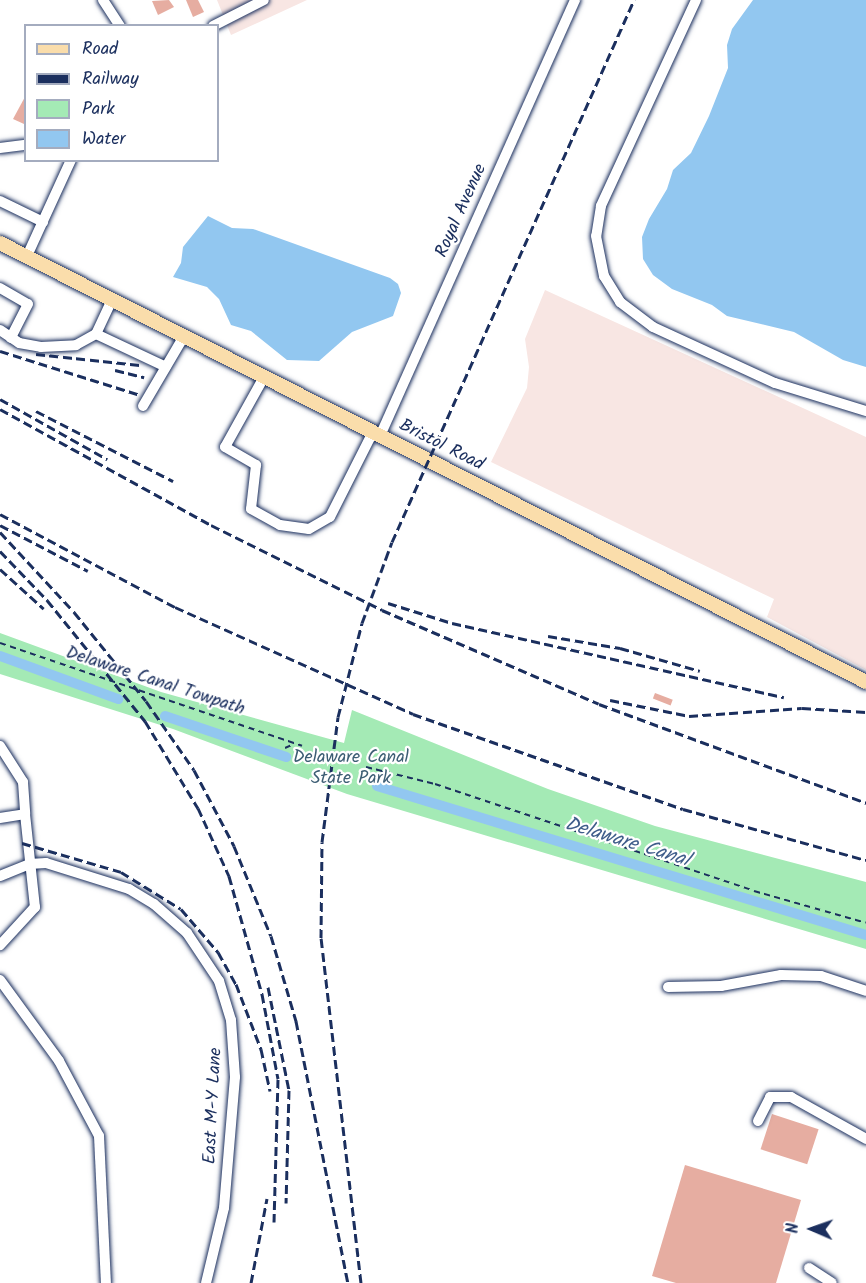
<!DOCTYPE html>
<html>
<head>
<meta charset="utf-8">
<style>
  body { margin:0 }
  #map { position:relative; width:866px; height:1283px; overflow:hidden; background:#fff; font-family:Kalam,sans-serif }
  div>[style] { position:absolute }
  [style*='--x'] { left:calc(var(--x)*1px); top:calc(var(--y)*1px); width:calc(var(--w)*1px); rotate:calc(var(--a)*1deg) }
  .built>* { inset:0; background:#f8e6e3 }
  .green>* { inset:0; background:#a4eab5 }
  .water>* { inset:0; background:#92c7f0 }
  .canal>* { height:10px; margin:-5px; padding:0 5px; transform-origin:5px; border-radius:5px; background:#92c7f0 }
  .building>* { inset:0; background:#e6ada1; transform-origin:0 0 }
  .path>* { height:2px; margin-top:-1px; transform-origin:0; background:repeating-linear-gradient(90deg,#1b2f5e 0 6px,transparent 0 10.5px) }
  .roads { filter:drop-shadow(0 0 2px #1b2f5e) drop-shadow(0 0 2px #1b2f5e) }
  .minor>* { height:10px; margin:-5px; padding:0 5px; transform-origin:5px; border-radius:5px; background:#fff }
  .major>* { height:14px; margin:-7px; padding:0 7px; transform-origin:7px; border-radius:7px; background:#faddab }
  .rail>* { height:3px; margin-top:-1.5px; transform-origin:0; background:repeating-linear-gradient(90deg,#1b2f5e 0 9px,transparent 0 13.5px) }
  span { translate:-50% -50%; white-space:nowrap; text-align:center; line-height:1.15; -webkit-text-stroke:4.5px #fff; paint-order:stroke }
  .street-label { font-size:18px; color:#1b2f5e }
  .park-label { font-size:18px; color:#3d5e74 }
  .water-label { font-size:20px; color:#3f5d8a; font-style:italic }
  .legend { position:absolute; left:24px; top:24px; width:195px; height:138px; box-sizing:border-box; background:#fff; border:2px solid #a4acbf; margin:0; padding:8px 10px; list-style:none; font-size:18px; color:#1b2f5e }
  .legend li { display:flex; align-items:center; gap:12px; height:30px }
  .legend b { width:30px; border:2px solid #a4acbf }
  .north { position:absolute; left:782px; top:1199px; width:60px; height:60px; -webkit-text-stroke:4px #fff; paint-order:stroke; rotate:272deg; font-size:16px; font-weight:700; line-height:24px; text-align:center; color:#1b2f5e }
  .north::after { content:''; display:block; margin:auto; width:21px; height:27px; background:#1b2f5e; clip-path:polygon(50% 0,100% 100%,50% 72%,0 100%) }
</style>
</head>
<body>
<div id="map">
  <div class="built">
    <i style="clip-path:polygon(217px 0,307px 0,231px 35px)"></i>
    <i style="clip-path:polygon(545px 290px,866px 437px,866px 670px,767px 617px,774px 599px,491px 462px,527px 388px,529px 367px,525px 339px)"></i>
  </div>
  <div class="green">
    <i style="clip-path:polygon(0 633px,161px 692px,344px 743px,352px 710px,548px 789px,655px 826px,866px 882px,866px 949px,347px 794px,173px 729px,0 674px)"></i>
  </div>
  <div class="water">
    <i style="clip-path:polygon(753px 0,866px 0,866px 367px,843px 360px,794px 332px,727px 316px,712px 305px,672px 289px,653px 275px,643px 259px,642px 237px,649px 219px,667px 189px,673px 170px,691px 153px,709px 116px,728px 68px,727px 45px,732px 29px)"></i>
    <i style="clip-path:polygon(208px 216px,232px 228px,253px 229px,390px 278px,398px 284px,401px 293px,393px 316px,352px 332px,319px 361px,287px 360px,251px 331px,231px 325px,219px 299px,207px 287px,173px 277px,181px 263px,183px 247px)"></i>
  </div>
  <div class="canal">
    <i style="--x:0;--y:656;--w:126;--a:20"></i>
    <i style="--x:165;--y:716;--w:128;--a:18.7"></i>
    <i style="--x:377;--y:786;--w:511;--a:16.95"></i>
  </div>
  <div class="building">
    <i style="clip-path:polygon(169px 0,174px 7px,158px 15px,152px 1px)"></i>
    <i style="clip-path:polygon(186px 0,198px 0,204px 12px,193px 17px)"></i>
    <i style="clip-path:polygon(26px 95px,26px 120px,24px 124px,13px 119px)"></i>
    <i style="left:655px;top:693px;width:19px;height:6px;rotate:21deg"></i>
    <i style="left:772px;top:1114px;width:49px;height:37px;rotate:18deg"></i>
    <i style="clip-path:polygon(685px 1165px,801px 1200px,776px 1283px,676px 1283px,652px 1276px)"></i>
  </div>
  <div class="path">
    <i style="--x:0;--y:643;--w:319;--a:18.8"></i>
    <i style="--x:285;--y:748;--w:10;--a:-24"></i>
    <i style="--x:366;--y:767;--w:71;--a:13.8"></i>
    <i style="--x:435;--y:784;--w:336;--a:18.5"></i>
    <i style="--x:754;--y:891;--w:116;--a:15.9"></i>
    <i style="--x:382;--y:771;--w:10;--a:61"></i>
  </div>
  <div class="roads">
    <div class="minor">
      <i style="--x:103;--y:0;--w:31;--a:57"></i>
      <i style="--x:696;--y:0;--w:227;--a:114.8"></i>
      <i style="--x:601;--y:206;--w:30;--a:99"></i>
      <i style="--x:596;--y:236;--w:41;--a:78.7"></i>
      <i style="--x:604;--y:276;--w:31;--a:58"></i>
      <i style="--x:620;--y:302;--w:41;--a:37.1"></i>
      <i style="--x:653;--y:327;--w:134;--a:24.7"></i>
      <i style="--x:775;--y:383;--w:95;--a:17.1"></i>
      <i style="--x:213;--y:26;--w:57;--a:-27"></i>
      <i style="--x:0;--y:148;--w:26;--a:-7"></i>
      <i style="--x:0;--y:201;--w:48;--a:26"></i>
      <i style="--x:27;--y:256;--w:106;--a:-65.4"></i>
      <i style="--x:0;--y:288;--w:32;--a:30"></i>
      <i style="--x:28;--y:304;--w:38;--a:117"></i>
      <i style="--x:0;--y:330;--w:23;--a:34"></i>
      <i style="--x:19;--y:343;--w:22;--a:10"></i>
      <i style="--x:41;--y:347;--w:35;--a:-3"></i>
      <i style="--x:76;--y:345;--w:23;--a:-29"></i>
      <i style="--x:96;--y:334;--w:38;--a:-65"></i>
      <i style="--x:96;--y:334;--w:77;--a:25.2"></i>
      <i style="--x:264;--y:377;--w:80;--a:119.1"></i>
      <i style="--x:225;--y:447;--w:36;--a:30"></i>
      <i style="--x:256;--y:465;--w:44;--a:96.5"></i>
      <i style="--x:251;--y:509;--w:33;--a:29"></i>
      <i style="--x:280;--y:525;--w:29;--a:8"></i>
      <i style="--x:309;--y:529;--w:24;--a:-30"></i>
      <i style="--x:330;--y:517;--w:95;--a:-63.2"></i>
      <i style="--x:143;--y:406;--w:81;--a:-59.6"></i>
      <i style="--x:380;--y:436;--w:478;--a:-65.9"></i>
      <i style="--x:0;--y:746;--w:43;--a:57.4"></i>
      <i style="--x:23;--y:782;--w:32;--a:86"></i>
      <i style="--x:0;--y:818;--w:25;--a:-9"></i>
      <i style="--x:25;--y:814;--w:94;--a:83.9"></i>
      <i style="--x:35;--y:907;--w:52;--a:132.6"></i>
      <i style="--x:0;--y:876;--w:31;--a:-22"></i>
      <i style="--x:29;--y:864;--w:17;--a:-3"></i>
      <i style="--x:46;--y:863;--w:87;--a:17.4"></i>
      <i style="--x:129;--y:889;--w:29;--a:31"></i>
      <i style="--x:154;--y:904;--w:44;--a:41.3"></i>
      <i style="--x:187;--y:933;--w:58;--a:56.3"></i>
      <i style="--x:219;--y:981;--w:41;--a:72.9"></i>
      <i style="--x:231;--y:1020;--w:57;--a:86"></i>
      <i style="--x:235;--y:1077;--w:131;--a:94.8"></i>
      <i style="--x:224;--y:1208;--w:77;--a:103.5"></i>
      <i style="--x:0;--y:980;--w:100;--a:53.9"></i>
      <i style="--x:59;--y:1061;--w:85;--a:61.9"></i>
      <i style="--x:99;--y:1136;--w:147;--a:87.3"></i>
      <i style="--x:668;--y:987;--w:53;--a:-1.1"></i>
      <i style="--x:721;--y:986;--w:61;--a:-10.4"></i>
      <i style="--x:781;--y:975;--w:40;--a:1.4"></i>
      <i style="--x:821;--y:976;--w:47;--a:18.4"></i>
      <i style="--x:758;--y:1121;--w:27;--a:-63"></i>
      <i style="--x:770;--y:1097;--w:21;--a:0"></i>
      <i style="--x:791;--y:1097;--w:86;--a:29.2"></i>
      <i style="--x:809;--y:1268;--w:27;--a:33"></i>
    </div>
    <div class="major">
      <i style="--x:0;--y:243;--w:971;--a:26.88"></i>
    </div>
  </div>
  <div class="rail">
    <i style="--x:0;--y:351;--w:147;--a:17.4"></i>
    <i style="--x:36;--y:354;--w:104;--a:6.1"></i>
    <i style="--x:115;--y:370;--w:30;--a:14"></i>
    <i style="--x:0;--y:399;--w:123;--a:29.3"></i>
    <i style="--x:0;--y:409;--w:241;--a:28.8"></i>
    <i style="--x:211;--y:525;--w:191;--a:26.4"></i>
    <i style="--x:382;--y:610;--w:236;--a:23.4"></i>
    <i style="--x:599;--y:704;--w:285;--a:20.3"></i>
    <i style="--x:36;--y:411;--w:154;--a:27.1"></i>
    <i style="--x:0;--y:514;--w:198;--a:28"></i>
    <i style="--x:175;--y:607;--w:261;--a:24.2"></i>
    <i style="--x:413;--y:714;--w:286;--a:19.4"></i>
    <i style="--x:683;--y:809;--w:190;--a:15.6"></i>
    <i style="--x:0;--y:525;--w:99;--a:27.6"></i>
    <i style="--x:0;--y:532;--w:109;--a:47.2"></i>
    <i style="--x:74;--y:612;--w:114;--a:51"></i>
    <i style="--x:146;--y:701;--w:84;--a:55.2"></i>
    <i style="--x:194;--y:770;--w:86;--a:62.2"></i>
    <i style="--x:234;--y:846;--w:97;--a:67.7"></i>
    <i style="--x:271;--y:936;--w:89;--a:73.6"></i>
    <i style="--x:296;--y:1021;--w:267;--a:78.8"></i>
    <i style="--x:0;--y:551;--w:68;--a:46.2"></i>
    <i style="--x:47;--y:600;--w:156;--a:51"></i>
    <i style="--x:145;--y:721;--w:102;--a:58.7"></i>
    <i style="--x:198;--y:808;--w:75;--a:65.5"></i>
    <i style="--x:229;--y:876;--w:123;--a:74.4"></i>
    <i style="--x:262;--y:994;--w:86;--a:79.3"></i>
    <i style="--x:278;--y:1079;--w:143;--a:91.6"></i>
    <i style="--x:0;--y:569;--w:59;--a:42.3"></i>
    <i style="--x:388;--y:603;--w:67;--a:17.4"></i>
    <i style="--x:452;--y:623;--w:340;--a:12.6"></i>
    <i style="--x:548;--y:636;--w:73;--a:9.5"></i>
    <i style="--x:620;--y:648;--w:83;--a:16"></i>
    <i style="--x:610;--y:700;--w:81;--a:11.4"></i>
    <i style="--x:689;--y:716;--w:113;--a:-4"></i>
    <i style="--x:802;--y:708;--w:64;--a:3.6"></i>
    <i style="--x:22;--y:843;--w:103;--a:16.3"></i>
    <i style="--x:121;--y:872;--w:70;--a:31.7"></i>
    <i style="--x:181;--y:909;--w:57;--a:49.3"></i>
    <i style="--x:218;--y:952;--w:37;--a:61"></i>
    <i style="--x:236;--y:984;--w:70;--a:69"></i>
    <i style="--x:261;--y:1049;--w:43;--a:77.9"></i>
    <i style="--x:268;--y:987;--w:105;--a:78.5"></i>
    <i style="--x:289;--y:1090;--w:113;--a:91.5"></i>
    <i style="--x:251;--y:1283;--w:86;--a:-79.3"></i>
    <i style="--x:361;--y:1283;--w:347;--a:-96.6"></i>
    <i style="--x:321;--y:938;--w:96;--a:-89.4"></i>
    <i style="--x:322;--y:842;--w:126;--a:-82.7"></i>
    <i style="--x:338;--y:717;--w:97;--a:-75.7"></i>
    <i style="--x:362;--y:623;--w:86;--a:-69.7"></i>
    <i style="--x:392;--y:542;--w:594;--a:-65.94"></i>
  </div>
  <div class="street-label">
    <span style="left:462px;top:211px;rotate:-66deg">Royal Avenue</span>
    <span style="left:441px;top:446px;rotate:27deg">Bristol Road</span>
    <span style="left:155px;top:682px;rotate:18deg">Delaware Canal Towpath</span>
    <span style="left:214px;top:1106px;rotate:-87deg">East M-Y Lane</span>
  </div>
  <div class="park-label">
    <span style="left:351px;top:769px">Delaware Canal<br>State Park</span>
  </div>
  <div class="water-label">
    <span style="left:627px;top:843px;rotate:17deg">Delaware Canal</span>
  </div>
  <ul class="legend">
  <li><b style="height:8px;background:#faddab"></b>Road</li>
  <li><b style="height:8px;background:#1b2f5e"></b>Railway</li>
  <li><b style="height:16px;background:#a4eab5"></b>Park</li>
  <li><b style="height:16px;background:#92c7f0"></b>Water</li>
  </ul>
  <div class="north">N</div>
</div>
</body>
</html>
